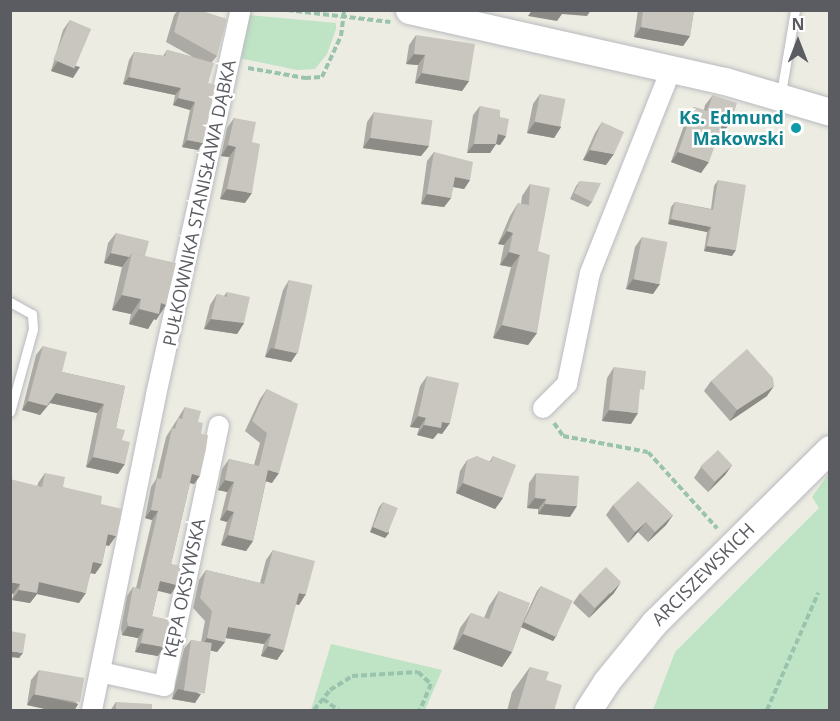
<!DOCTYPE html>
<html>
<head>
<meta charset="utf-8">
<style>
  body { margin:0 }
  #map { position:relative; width:840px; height:721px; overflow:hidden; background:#ecece2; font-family:"Open Sans",sans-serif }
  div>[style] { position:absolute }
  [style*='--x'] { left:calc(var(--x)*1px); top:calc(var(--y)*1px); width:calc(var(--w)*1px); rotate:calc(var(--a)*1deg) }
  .green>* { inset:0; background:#bfe3c5 }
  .path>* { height:4px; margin-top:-2px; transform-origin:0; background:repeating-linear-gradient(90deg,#99c3ac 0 6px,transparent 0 9px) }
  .roads { filter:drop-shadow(0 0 2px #b9bac0) drop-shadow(0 0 2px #b9bac0) }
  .lane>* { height:9px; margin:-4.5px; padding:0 4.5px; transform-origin:4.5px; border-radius:4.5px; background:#fff }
  .street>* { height:20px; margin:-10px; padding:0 10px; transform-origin:10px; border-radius:10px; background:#fff }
  .secondary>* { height:27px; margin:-13.5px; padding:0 13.5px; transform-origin:13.5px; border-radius:13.5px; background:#fff }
  .wall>* { inset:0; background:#acaaa4 }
  .shaded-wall>* { inset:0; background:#8c8b86 }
  .building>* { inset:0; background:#c8c6bf; transform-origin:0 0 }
  .dots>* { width:16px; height:16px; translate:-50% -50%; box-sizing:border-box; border:3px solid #fff; border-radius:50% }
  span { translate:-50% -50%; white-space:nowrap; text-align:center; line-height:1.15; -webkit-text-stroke:5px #fff; paint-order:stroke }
  .culture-label { font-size:18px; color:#0d838f; font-weight:700 }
  .right { translate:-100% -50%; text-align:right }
  .street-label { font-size:18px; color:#5a5c62 }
  .frame { position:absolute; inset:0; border:12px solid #5a5c62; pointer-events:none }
  .north { position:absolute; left:768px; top:12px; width:60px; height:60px; -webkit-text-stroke:4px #fff; paint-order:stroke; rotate:0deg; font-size:16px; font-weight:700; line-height:24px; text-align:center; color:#5a5c62 }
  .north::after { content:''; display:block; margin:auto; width:21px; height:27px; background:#5a5c62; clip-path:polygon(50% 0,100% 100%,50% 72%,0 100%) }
</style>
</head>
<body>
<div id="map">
  <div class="green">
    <i style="clip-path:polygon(249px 15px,336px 23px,336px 29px,327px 54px,315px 69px,297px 70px,239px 58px)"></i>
    <i style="clip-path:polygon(829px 473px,829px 710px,653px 710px,675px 652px,819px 508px,812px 497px)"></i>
    <i style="clip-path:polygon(331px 644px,442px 670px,425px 710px,311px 710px)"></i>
  </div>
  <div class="path">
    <i style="--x:287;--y:10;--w:104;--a:6.6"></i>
    <i style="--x:248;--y:68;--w:58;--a:10"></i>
    <i style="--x:305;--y:78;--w:17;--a:-3"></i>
    <i style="--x:322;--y:77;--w:45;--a:-65.1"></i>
    <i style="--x:341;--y:36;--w:26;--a:-83"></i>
    <i style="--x:554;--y:423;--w:16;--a:55"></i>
    <i style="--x:563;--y:436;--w:86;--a:10.7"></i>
    <i style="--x:648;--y:452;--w:103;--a:47.8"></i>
    <i style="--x:323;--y:699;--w:19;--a:36"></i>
    <i style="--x:314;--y:710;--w:26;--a:-51"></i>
    <i style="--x:330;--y:690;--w:26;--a:-32"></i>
    <i style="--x:352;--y:676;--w:66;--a:-3.5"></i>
    <i style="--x:418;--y:672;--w:18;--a:43"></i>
    <i style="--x:431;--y:684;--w:28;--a:113"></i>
    <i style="--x:767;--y:710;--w:128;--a:-66.4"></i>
  </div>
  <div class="roads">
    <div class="lane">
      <i style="--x:781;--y:93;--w:84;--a:-80.4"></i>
      <i style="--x:10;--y:302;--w:25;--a:29"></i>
      <i style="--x:32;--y:314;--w:15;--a:86"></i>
      <i style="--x:33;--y:329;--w:86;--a:105.5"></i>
    </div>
    <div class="street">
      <i style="--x:543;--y:408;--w:34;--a:-45"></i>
      <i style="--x:567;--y:384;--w:113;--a:-78.3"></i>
      <i style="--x:590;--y:273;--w:219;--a:-68.3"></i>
      <i style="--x:100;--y:672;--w:66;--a:12.3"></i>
      <i style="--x:164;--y:686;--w:266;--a:-78.1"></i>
      <i style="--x:92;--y:710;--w:321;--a:-78.5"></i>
      <i style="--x:156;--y:395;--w:394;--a:-77.6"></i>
    </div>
    <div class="secondary">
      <i style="--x:409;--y:10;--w:324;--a:12.7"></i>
      <i style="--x:725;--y:81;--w:109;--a:16.4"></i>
      <i style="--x:588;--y:710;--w:33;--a:-57"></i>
      <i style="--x:606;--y:682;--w:77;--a:-50.8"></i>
      <i style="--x:655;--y:622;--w:246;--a:-44.7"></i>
    </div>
  </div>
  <div class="wall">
    <i style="clip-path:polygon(178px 10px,199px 10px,217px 56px,212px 62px,208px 83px,198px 150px,182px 147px,190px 110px,173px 105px,175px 95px,123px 84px,129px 60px,134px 52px,163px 56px,167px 50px,193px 57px,166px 42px,174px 15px)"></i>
    <i style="clip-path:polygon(638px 10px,694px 10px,690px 36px,683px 46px,634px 37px)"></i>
    <i style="clip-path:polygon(70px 20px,73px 78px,51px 71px,63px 30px)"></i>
    <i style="clip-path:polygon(416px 35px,469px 81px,462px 91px,415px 83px,418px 65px,406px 64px,409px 45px)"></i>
    <i style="clip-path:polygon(540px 94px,561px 127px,554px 138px,527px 133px,533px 104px)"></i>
    <i style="clip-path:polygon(713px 95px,723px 133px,720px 131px,701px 173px,671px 162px,687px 117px,694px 107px,704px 110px,705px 105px)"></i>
    <i style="clip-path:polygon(480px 106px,500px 117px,506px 136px,500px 145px,496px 144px,490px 153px,467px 153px,473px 115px)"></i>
    <i style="clip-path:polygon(374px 112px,429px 146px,421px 156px,363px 148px,367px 122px)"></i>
    <i style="clip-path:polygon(234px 118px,252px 142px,245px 203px,220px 199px,229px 157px,221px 156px,227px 128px)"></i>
    <i style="clip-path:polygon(602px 122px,606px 165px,583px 160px,595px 133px)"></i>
    <i style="clip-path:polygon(434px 152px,470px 180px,464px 189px,453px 187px,451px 198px,444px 207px,421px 204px,427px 161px)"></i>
    <i style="clip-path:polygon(718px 180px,732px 256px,704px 251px,707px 232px,668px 224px,671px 207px,675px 202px,711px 209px,714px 186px)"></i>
    <i style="clip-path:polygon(580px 181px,592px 202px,588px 207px,570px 199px,576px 186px)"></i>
    <i style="clip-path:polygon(530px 184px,538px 251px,537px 333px,528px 345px,493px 338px,511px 267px,500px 265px,504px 245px,498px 244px,510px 216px,518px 203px,521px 204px,522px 196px)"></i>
    <i style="clip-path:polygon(116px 233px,145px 256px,166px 305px,156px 320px,154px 319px,148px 329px,129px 324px,131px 314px,112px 310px,122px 267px,104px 263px,108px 243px)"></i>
    <i style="clip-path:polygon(642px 237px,653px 294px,626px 289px,635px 247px)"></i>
    <i style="clip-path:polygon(289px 280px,297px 353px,291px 362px,265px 357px,283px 290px)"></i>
    <i style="clip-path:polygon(227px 292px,244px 323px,237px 334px,204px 329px,210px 305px,217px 294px,224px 296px)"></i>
    <i style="clip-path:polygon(43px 346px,62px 372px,125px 386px,116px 428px,122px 440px,118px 474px,86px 467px,97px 413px,50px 403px,40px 415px,22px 410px,36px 355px)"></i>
    <i style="clip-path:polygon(614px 367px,631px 424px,602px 421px,607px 378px)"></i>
    <i style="clip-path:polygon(427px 376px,442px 434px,438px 433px,433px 439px,417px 435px,419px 428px,410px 427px,420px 386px)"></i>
    <i style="clip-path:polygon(711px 381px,767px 396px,730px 421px,704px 391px)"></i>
    <i style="clip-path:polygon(267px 389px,272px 483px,266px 481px,253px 541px,246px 551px,221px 545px,227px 522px,220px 520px,227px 492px,218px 490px,222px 469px,229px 459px,254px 465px,260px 443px,245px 431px,260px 399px)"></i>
    <i style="clip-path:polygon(185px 407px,198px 422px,201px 434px,194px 484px,190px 483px,171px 564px,171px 594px,158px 590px,152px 616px,158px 656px,135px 652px,138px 638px,122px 635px,121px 628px,127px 596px,133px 587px,136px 588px,152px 520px,145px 518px,151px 487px,156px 479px,166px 437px)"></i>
    <i style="clip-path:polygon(493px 456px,503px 498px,495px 509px,456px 493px,460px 471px,467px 460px,490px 461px)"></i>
    <i style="clip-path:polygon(732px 465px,725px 475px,708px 492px,694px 478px,701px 467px)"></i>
    <i style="clip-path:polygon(45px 473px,63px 487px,101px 504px,109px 546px,106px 545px,102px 564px,95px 574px,91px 573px,79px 603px,37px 594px,30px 603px,12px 600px,38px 483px)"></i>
    <i style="clip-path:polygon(536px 473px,570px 517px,538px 514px,538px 509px,527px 508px,529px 483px)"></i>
    <i style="clip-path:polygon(383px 502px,389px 533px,385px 538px,370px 532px,379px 507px)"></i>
    <i style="clip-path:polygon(613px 505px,673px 515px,666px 525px,648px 542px,638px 532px,628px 543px,606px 515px)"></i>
    <i style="clip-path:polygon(273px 550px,299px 605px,296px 604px,277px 660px,261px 656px,264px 644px,225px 638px,225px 642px,217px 652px,210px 650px,195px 703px,172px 699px,184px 649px,191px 640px,201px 642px,205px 621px,193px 608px,199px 580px,206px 570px,260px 583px,266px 560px)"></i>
    <i style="clip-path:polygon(541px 586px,557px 635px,553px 641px,521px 627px,512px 652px,502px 667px,453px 649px,460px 628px,471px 613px,484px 618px,489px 606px,499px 591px,523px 621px,537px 591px)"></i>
    <i style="clip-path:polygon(580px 593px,614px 593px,589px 618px,573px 603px)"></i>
    <i style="clip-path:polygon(530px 667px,546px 680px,554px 711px,507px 711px,512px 692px)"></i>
    <i style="clip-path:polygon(39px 670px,78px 704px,74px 711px,54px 711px,27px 705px,31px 680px)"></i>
    <i style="clip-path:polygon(116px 702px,152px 711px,110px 711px)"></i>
  </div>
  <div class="shaded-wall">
    <i style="clip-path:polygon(532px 10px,591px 10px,587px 16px,562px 14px,557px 21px,528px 16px)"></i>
    <i style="clip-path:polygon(641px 27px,690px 36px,683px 46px,634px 37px)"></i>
    <i style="clip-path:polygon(414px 54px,425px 55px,418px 65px,406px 64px)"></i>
    <i style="clip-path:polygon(58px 61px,80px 67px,73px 78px,51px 71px)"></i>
    <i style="clip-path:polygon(422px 73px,469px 81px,462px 91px,415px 83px)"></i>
    <i style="clip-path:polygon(129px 77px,181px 88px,175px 95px,123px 84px)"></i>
    <i style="clip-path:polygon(178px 98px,195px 102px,190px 110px,173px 105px)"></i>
    <i style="clip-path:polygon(724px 120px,731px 122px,723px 133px,717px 130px)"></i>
    <i style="clip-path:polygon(535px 122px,561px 127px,554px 138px,527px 133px)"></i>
    <i style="clip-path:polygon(498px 134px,506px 136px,500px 145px,496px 144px,490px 153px,467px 153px,474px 144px)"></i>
    <i style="clip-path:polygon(370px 138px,429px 146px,421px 156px,363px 148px)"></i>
    <i style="clip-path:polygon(187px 140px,203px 143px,198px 150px,182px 147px)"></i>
    <i style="clip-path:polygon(228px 145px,236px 147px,229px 157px,221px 156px)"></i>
    <i style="clip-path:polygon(590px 150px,614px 154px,606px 165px,583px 160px)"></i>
    <i style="clip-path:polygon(678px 152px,709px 162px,701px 173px,671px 162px)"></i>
    <i style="clip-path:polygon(455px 177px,470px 180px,464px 189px,448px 186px)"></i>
    <i style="clip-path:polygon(227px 189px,252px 193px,245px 203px,220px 199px)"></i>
    <i style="clip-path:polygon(427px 194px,451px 198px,444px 207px,421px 204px)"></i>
    <i style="clip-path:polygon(671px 219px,711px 227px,707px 232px,668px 224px)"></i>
    <i style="clip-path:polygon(507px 231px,513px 233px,504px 245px,498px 244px)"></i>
    <i style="clip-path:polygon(707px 246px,736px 250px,732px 256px,704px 251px)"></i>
    <i style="clip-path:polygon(509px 252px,520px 255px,511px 267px,500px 265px)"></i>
    <i style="clip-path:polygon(111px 253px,129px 257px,122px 267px,104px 263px)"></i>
    <i style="clip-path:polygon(633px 279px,660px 284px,653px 294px,626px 289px)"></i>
    <i style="clip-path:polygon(122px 295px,141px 299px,131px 314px,112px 310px)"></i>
    <i style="clip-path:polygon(161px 303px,166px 305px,156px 320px,154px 319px,148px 329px,129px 324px,139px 309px)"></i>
    <i style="clip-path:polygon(211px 319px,244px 323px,237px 334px,204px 329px)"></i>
    <i style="clip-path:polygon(502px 325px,537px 333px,528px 345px,493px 338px)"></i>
    <i style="clip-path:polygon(271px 348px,297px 353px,291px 362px,265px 357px)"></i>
    <i style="clip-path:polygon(774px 386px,767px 396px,730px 421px,737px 410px)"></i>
    <i style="clip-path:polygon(56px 393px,104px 404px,97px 413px,50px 403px,40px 415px,22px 410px,28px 401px)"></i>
    <i style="clip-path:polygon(609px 410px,638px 413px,631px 424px,602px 421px)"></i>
    <i style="clip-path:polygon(418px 416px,426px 418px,419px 428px,410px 427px)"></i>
    <i style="clip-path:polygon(442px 422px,450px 423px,442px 434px,438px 433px,433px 439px,417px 435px,424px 425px)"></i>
    <i style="clip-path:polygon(93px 457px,125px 464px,118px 474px,86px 467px)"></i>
    <i style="clip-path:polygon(732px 465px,725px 475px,708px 492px,716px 481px)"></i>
    <i style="clip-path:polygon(268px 470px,279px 473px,272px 483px,261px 480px)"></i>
    <i style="clip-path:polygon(192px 474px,200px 476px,194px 484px,186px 482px)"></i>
    <i style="clip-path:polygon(225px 480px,234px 482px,227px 492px,218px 490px)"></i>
    <i style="clip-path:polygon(463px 483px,503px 498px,495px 509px,456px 493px)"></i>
    <i style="clip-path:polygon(535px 498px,546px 499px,538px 509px,527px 508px)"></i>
    <i style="clip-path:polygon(545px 504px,577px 506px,570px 517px,538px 514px)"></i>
    <i style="clip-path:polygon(151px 510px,158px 511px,152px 520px,145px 518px)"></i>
    <i style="clip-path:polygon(227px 510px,234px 512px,227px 522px,220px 520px)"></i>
    <i style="clip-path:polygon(673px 515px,666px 525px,648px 542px,655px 532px)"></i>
    <i style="clip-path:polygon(646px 522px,638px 532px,628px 543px,635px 532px)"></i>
    <i style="clip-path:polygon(373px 527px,389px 533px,385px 538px,370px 532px)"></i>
    <i style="clip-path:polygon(108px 534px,116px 536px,109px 546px,101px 544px)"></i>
    <i style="clip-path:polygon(228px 535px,253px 541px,246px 551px,221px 545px)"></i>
    <i style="clip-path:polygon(93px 562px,102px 564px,95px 574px,86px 572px)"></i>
    <i style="clip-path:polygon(160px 581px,177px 585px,171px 594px,154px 590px)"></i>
    <i style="clip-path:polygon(10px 582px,20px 584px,13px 594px,10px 594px)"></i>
    <i style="clip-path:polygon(39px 582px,86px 593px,79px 603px,37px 594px,30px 603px,12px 600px,19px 590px)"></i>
    <i style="clip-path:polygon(621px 582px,614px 593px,589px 618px,596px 608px)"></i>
    <i style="clip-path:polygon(299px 593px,306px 594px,299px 605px,292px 603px)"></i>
    <i style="clip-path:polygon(524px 622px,557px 635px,553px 641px,521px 627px)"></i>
    <i style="clip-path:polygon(128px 626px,144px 629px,138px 638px,122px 635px)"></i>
    <i style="clip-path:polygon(228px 627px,271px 634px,264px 644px,220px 637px)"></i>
    <i style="clip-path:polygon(463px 634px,512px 652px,502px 667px,453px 649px)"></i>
    <i style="clip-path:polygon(207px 638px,225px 642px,217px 652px,200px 648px)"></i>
    <i style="clip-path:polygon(141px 643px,164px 647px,158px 656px,135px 652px)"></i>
    <i style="clip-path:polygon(268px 646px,284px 650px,277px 660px,261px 656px)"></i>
    <i style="clip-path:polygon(10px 651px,23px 653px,19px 658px,10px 657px)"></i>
    <i style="clip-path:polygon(178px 689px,201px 694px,195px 703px,172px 699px)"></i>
    <i style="clip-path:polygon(34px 694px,78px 704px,74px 711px,54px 711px,27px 705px)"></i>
  </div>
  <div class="building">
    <i style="clip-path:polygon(180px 10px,199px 10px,227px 19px,217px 56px,174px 32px)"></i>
    <i style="clip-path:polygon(643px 10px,694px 10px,690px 36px,641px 27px)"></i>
    <i style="left:70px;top:20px;width:23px;height:43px;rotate:23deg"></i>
    <i style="clip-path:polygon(416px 35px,475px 44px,469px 81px,422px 73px,425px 55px,414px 54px)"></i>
    <i style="clip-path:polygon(167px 50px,214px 63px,208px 83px,216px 85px,203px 143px,187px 140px,195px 102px,178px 98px,181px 88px,129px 77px,134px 52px,165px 56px)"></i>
    <i style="left:540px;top:94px;width:26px;height:28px;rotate:11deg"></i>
    <i style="clip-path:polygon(713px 95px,737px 103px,731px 122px,724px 120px,709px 162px,678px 152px,694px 107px,707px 111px)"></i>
    <i style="clip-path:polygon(480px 106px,500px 110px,500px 117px,509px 119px,506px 136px,498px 134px,496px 144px,474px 144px)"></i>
    <i style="left:374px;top:112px;width:59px;height:26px;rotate:8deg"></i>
    <i style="clip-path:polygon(234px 118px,256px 122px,252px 142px,260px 144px,252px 193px,227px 189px,236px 147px,228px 145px)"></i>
    <i style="clip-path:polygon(602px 122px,624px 132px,614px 154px,590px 150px)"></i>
    <i style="clip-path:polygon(434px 152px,473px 162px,470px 180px,455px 177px,451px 198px,427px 194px)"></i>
    <i style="clip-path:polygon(718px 180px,746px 185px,736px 250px,707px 246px,711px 227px,671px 219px,675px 202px,713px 210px)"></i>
    <i style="clip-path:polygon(580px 181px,601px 183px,592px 202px,574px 193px)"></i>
    <i style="clip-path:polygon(530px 184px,550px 188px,538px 251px,550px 255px,537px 333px,502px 325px,520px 255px,509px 252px,513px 233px,507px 231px,518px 203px,529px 205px)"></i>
    <i style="clip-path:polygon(116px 233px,149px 241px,145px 256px,132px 253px,129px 257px,111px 253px)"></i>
    <i style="left:642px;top:237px;width:26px;height:43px;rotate:11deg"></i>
    <i style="clip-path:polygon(132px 253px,176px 263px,166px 305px,161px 303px,159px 314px,139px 309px,141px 299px,122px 295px)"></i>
    <i style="left:289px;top:280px;width:24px;height:70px;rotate:12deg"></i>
    <i style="clip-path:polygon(227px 292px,250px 297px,244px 323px,211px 319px,217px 294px,227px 297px)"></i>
    <i style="clip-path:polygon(43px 346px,67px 352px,62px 372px,125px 386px,116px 428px,125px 430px,122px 440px,130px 442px,125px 464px,93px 457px,104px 404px,56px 393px,47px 406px,28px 401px)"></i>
    <i style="clip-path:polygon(747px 349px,773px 378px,774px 386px,737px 410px,711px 381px)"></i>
    <i style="clip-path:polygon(614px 367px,646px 371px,644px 390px,640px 389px,638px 413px,609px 410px)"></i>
    <i style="clip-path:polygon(427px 376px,459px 383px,450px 423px,442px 422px,441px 428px,424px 425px,426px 418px,418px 416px)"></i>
    <i style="clip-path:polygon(267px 389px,298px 404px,279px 473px,268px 470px,253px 541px,228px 535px,234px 512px,227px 510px,234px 482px,225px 480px,229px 459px,259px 466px,267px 433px,252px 421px)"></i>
    <i style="clip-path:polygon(185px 407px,201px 411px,198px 422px,203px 423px,201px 434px,208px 435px,206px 449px,200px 476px,192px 474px,171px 564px,181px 566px,177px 585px,160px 581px,152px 616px,170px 620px,164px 647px,141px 643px,144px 629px,128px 626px,127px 620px,133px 587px,140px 589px,158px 511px,151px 510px,157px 478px,161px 479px,172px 428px,175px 429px,178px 418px,182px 419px)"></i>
    <i style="left:718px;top:450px;width:21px;height:24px;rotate:47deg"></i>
    <i style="clip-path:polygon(477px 456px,491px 462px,493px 456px,516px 465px,503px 498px,463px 483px,467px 460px)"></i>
    <i style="clip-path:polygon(45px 473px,65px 477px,63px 487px,102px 496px,101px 504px,122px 509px,116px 536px,108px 534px,102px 564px,93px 562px,86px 593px,39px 582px,37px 593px,19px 590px,20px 584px,10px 582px,10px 479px,42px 487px)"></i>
    <i style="clip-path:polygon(536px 473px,579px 476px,577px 506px,545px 504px,546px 499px,535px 498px)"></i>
    <i style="clip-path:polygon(638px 481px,673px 515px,655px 532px,646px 522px,635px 532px,613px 505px)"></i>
    <i style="left:383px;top:502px;width:16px;height:27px;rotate:22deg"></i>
    <i style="clip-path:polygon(273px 550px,315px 561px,306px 594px,299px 593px,284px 650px,268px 646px,271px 634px,228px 627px,225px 642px,207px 638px,212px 611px,200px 598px,206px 570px,264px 584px)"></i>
    <i style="left:606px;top:567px;width:21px;height:37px;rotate:45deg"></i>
    <i style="left:541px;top:586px;width:35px;height:40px;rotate:25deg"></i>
    <i style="clip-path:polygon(499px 591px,530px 603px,512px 652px,463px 634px,471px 613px,489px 619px)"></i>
    <i style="clip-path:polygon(10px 631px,26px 634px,23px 653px,10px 651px)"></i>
    <i style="left:191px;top:640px;width:21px;height:51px;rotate:8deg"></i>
    <i style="clip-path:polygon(530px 667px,549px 672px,546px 680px,562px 685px,554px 711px,517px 711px)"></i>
    <i style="left:39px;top:670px;width:46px;height:25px;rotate:10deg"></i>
    <i style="clip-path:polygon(116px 702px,152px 704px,152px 711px,116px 711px)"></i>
  </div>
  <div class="dots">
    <i style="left:796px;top:128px;background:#0f9aa8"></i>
  </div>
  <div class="culture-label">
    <span class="right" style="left:784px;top:128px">Ks. Edmund<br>Makowski</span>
  </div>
  <div class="street-label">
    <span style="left:199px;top:203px;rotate:-78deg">PUŁKOWNIKA STANISŁAWA DĄBKA</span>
    <span style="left:703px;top:574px;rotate:-45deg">ARCISZEWSKICH</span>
    <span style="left:184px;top:588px;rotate:-78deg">KĘPA OKSYWSKA</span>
  </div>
  <div class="frame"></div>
  <div class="north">N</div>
</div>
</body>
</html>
